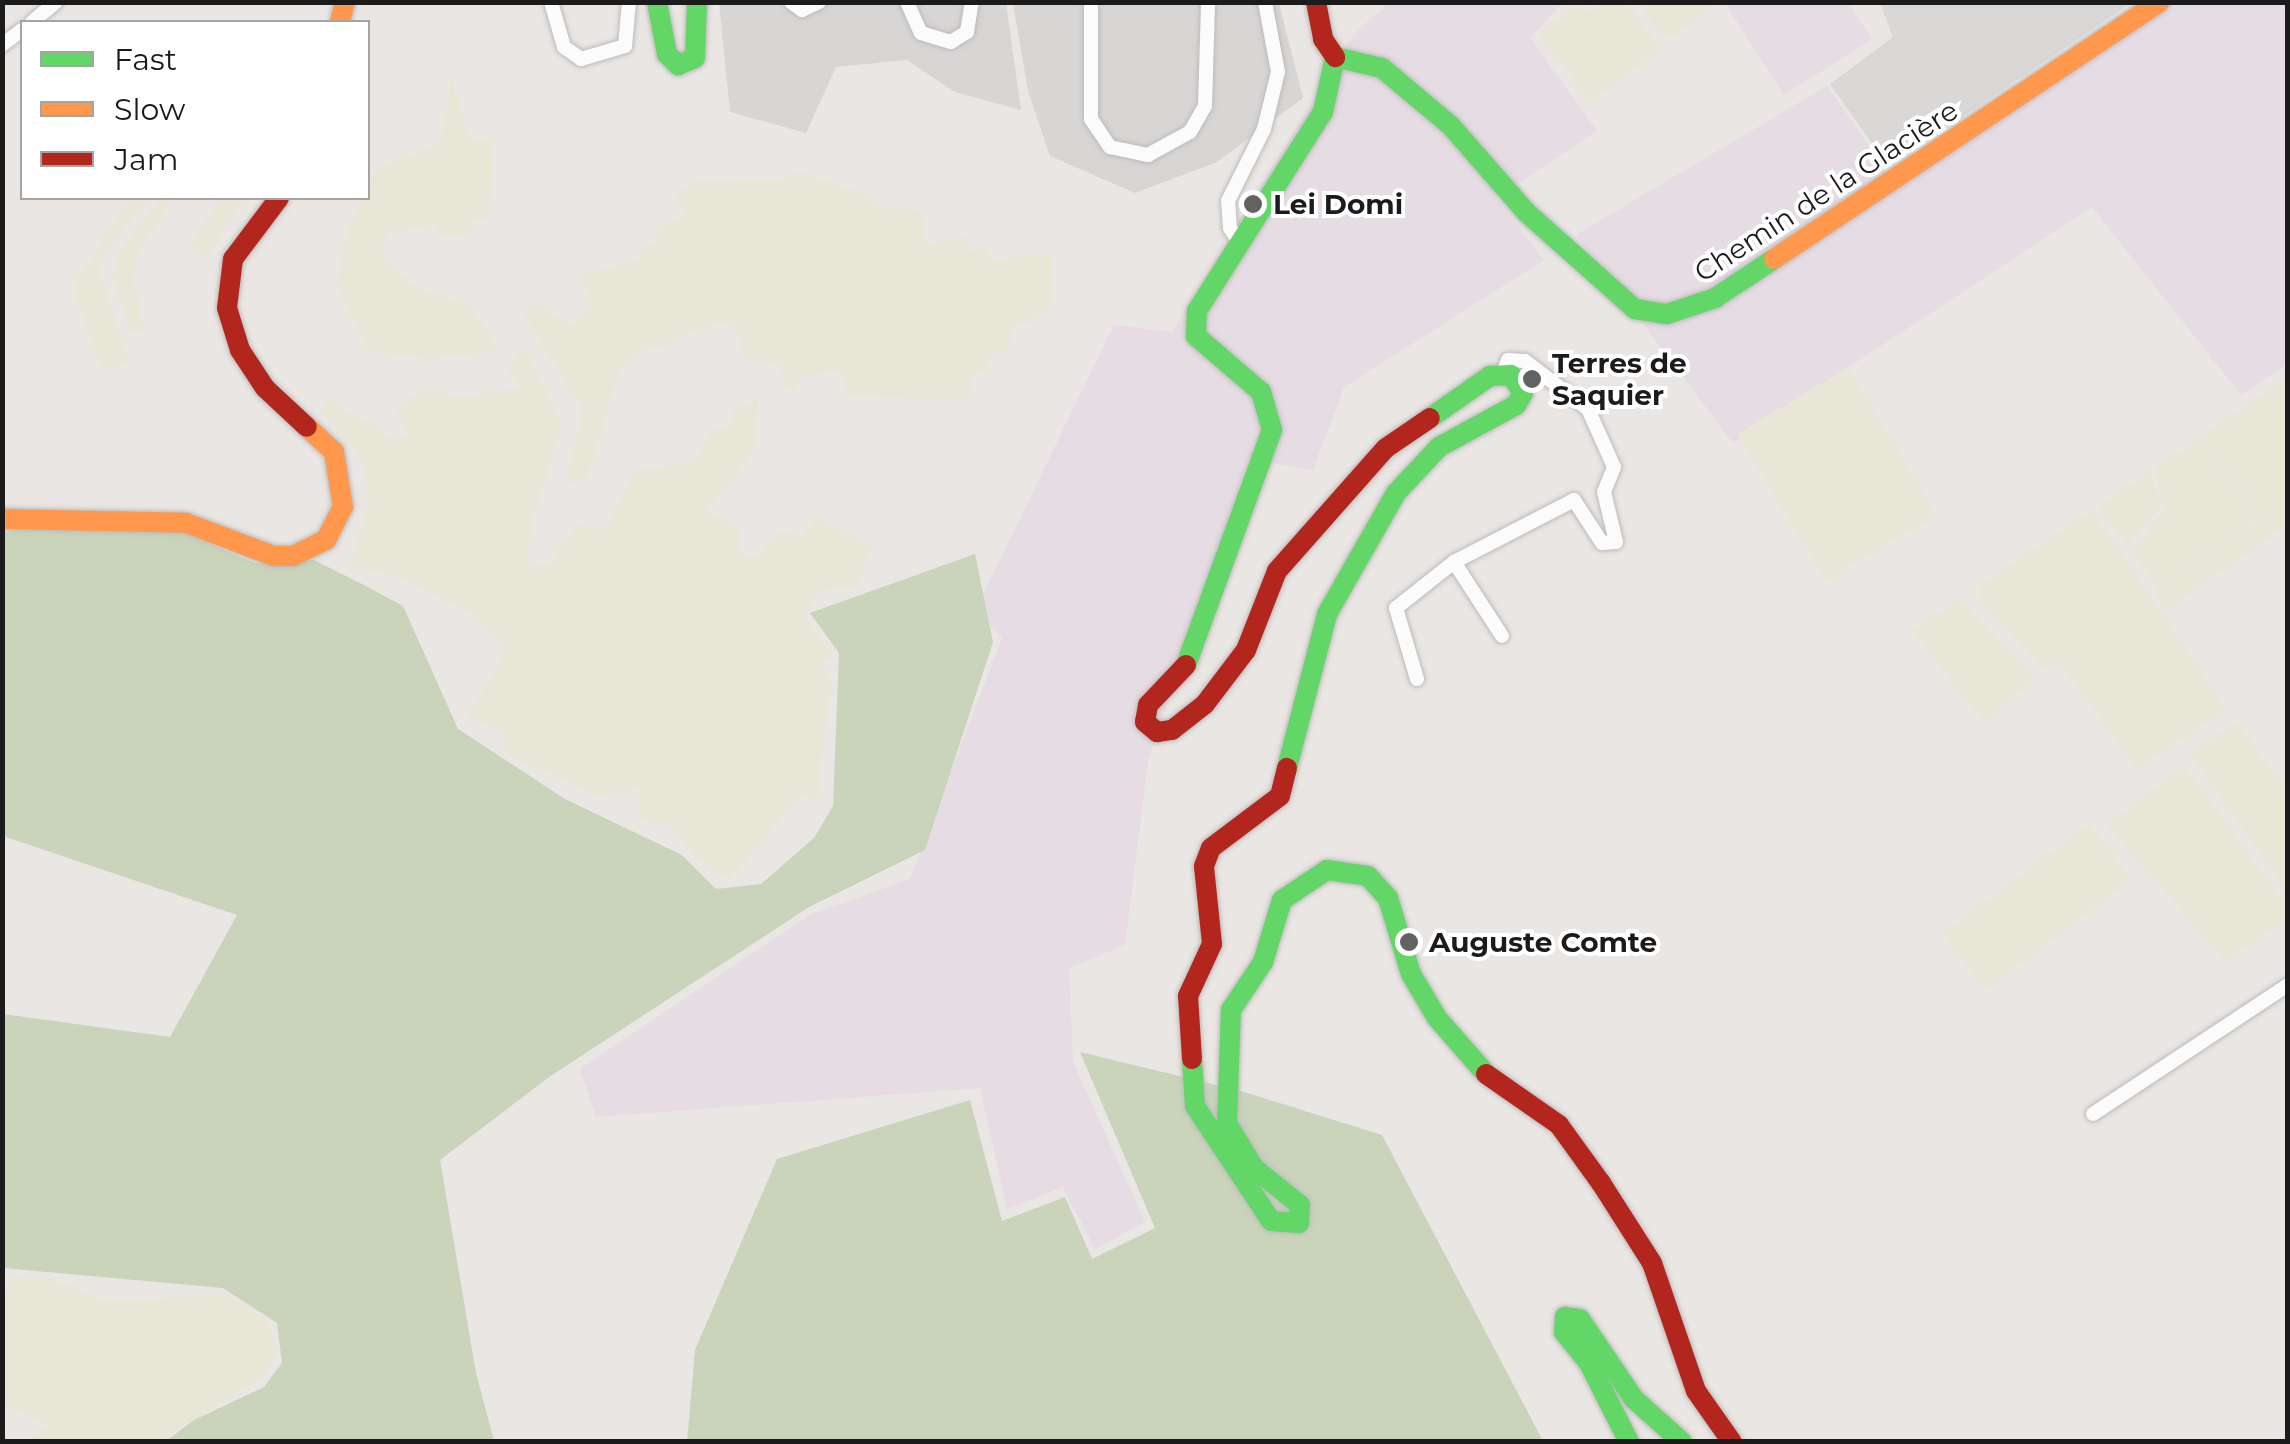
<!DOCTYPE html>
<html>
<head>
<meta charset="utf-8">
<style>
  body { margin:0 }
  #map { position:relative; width:2290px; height:1444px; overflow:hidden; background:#e9e6e3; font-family:Montserrat,sans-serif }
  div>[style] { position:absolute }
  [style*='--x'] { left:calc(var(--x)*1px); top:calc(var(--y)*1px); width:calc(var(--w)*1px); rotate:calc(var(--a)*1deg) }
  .residential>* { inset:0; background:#d8d6d5 }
  .industrial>* { inset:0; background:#e6dce3 }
  .farmland>* { inset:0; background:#e8e6d7; transform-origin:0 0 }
  .forest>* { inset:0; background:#c9d4bb }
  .parking>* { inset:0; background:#d9d8d7 }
  .roads { filter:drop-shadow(0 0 2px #bcbbba) drop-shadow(0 0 2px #bcbbba) }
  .street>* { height:14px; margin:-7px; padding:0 7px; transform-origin:7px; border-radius:7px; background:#fcfbfb }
  .fast>* { height:20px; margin:-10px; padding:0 10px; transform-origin:10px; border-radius:10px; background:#63d668 }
  .slow>* { height:20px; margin:-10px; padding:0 10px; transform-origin:10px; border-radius:10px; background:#ff974d }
  .jam>* { height:20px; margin:-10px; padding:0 10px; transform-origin:10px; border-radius:10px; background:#b3261e }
  .dots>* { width:28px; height:28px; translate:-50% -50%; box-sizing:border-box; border:5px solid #fff; border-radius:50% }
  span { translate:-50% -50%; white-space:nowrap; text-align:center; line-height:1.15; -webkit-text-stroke:8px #fff; paint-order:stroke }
  .street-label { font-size:28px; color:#1b1b1b }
  .poi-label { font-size:28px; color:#1b1b1b; font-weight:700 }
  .left { translate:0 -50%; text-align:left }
  .frame { position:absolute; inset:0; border:5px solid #1b1b1b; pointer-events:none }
  .legend { position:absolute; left:20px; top:20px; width:350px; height:180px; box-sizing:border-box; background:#fff; border:2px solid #a4a4a4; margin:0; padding:12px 18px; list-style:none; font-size:30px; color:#1b1b1b }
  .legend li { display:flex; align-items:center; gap:20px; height:50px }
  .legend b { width:50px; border:2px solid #a4a4a4 }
</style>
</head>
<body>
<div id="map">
  <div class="residential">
    <i style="clip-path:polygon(719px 3px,1006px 3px,1021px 110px,955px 92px,907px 60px,836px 67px,806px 133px,730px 112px)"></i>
    <i style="clip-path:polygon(1013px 3px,1279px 3px,1303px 98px,1217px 162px,1135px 193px,1050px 156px,1028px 91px)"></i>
  </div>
  <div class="industrial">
    <i style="clip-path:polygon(1389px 3px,1563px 3px,1530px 38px,1597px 131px,1496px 198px,1544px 260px,1344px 387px,1313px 470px,1248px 459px,1148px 761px,1125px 945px,1069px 968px,1073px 1062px,1145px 1222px,1095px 1249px,1063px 1187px,1007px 1209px,980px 1088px,596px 1117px,580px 1069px,810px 915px,910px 879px,1002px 638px,975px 611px,1114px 325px,1172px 332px,1353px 35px)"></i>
    <i style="clip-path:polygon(1725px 3px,1848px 3px,1872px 39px,1784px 95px)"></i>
    <i style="clip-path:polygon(2136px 3px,2287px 3px,2287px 364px,2241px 395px,2092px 207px,1733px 443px,1576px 235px,1827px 86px,1890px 175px)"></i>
  </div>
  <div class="farmland">
    <i style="clip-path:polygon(1579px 3px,1588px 12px,1602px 3px,1628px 3px,1660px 49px,1592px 101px,1537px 33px)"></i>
    <i style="clip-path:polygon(1639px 3px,1716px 3px,1676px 35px,1660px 34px)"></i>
    <i style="clip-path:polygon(452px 80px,468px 133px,476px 141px,490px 139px,492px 188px,485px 220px,475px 220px,466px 235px,445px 237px,433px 223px,387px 234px,381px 257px,419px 290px,471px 306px,499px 350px,429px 359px,368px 350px,336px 285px,349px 229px,361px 198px,368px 198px,368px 181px,381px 168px,440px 143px)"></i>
    <i style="clip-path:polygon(799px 172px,864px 194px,880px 208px,922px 211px,925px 245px,968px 237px,967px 251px,987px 248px,989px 260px,1051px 254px,1053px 302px,1032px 321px,1013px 325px,1007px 351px,992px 353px,986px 371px,970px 376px,969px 399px,847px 397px,841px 369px,799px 378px,794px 390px,784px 389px,781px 364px,745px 359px,734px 320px,684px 334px,670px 346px,647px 346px,619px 371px,586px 480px,565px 483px,583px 410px,523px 312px,536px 304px,573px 325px,594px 305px,580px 276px,640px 259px,643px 248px,657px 244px,658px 228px,685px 215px,676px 193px,694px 182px,786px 179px)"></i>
    <i style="clip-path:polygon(131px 198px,149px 198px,96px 262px,129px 363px,103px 370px,73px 287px)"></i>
    <i style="clip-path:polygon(160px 198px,173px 198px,136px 257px,133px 280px,145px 333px,131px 333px,113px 277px,118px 255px)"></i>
    <i style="clip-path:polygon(219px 198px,245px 198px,207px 257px,191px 246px)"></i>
    <i style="clip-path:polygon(524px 347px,562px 425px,531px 522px,527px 567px,549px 564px,577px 525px,603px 530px,637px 470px,693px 463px,711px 432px,733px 424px,734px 409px,758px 399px,757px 447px,707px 510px,740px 531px,738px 555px,755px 557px,781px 532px,801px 538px,814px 519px,872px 548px,855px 589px,820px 590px,804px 616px,833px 656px,820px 666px,832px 680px,816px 803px,799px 795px,730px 880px,695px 855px,670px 825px,641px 820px,638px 788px,600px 796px,505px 754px,506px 732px,468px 718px,508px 646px,469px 613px,411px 581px,351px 565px,370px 500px,360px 455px,320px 410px,327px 399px,392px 439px,409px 436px,396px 410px,421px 389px,458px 397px,522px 388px,506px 369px)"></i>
    <i style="left:1848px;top:367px;width:172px;height:129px;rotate:59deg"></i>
    <i style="clip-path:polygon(2287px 379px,2287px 525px,2166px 610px,2153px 592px,2262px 518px,2202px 436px)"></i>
    <i style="clip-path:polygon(2201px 437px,2259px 517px,2157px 587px,2134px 554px,2165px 508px,2154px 469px)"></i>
    <i style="clip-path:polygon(2150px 471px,2162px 504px,2128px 546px,2098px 506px)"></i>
    <i style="clip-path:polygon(2092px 510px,2226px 709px,2137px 768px,2057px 658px,2043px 669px,1978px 596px,1978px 587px)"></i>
    <i style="clip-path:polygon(1960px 599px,2035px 679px,1984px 722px,1913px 631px)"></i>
    <i style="clip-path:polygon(2237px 721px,2287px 793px,2287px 892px,2191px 754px)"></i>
    <i style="clip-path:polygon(2185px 767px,2287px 906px,2287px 920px,2226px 961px,2107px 825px)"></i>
    <i style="left:2089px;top:824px;width:70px;height:183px;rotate:53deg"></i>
    <i style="clip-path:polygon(12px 1278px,51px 1279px,105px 1301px,228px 1295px,270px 1324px,278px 1358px,261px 1379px,158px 1441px,28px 1441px,50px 1425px,3px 1403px,3px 1297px)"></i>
  </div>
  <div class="forest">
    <i style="clip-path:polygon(12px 530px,179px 531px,255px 563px,314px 560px,366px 586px,403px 606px,458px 729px,565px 799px,682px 855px,716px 889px,761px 884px,814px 838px,833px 806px,839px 653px,810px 613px,975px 554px,993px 642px,925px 850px,809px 907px,549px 1077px,440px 1160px,476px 1373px,494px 1441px,166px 1441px,194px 1420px,264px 1387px,282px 1363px,277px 1323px,223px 1288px,3px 1268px,3px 1014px,170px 1037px,237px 915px,3px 836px,2px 534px)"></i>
    <i style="clip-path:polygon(1080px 1052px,1241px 1091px,1382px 1135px,1543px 1441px,687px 1442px,695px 1350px,777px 1159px,970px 1100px,1002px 1221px,1065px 1197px,1092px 1259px,1155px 1228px)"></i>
  </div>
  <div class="parking">
    <i style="clip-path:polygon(1880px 3px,2131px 3px,1961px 118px,1951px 106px,1933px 118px,1940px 129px,1887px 165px,1830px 84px,1893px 37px)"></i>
  </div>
  <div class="roads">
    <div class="street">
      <i style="--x:551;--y:2;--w:47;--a:73.9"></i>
      <i style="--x:564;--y:47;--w:21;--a:35"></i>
      <i style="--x:581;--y:59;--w:46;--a:-16.5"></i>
      <i style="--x:625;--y:46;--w:44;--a:-84.8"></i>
      <i style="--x:791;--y:2;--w:14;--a:36"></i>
      <i style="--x:802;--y:10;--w:19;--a:-25"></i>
      <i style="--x:907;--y:2;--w:34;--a:66"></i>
      <i style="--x:921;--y:33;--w:31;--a:17"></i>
      <i style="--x:951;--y:42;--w:19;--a:-32"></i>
      <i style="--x:967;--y:32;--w:30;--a:-81"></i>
      <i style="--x:1091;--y:4;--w:115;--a:90"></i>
      <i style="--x:1091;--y:119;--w:34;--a:56"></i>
      <i style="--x:1110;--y:147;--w:39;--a:12"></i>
      <i style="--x:1148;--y:155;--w:48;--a:-28.7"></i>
      <i style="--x:1190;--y:132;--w:30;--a:-60"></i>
      <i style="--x:1205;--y:106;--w:104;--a:-88.3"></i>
      <i style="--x:32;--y:22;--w:31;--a:-40"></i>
      <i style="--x:2;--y:45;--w:25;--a:-37"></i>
      <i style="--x:1240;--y:243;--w:18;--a:-124"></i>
      <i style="--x:1230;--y:228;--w:27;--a:-94"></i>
      <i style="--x:1228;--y:201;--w:80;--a:-63.4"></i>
      <i style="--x:1264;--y:129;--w:59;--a:-76.2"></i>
      <i style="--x:1278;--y:72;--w:71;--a:-100.5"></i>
      <i style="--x:1454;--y:562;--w:88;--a:57"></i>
      <i style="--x:1417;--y:679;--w:74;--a:-106.5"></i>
      <i style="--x:1396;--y:608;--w:74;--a:-38.4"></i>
      <i style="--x:1454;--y:562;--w:135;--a:-27.3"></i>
      <i style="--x:1574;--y:500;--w:51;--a:56.9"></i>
      <i style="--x:1602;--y:543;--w:14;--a:-4"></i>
      <i style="--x:1616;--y:542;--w:51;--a:-103.5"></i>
      <i style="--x:1604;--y:492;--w:27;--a:-68"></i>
      <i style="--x:1614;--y:467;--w:64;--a:-114.1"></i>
      <i style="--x:1588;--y:409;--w:79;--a:-142.7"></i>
      <i style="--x:1525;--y:361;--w:17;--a:-177"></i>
      <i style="--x:1508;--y:360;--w:14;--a:111"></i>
      <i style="--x:2093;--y:1114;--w:234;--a:-33.5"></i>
    </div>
    <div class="fast">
      <i style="--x:657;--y:2;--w:53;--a:79.1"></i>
      <i style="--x:667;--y:54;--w:16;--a:45"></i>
      <i style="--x:678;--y:65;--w:18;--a:-22"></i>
      <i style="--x:695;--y:58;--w:56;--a:-88"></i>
      <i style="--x:1335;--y:57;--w:48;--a:13.2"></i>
      <i style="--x:1382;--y:68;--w:90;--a:40"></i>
      <i style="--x:1451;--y:126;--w:114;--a:48.9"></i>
      <i style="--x:1526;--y:212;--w:146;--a:41.7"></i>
      <i style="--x:1635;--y:309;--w:32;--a:9"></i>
      <i style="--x:1667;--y:314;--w:51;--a:-18.4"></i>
      <i style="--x:1715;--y:298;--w:71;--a:-33.5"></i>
      <i style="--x:1186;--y:665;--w:250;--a:-69.9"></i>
      <i style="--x:1272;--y:430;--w:40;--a:-106"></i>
      <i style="--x:1261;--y:392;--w:86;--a:-139.3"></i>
      <i style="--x:1196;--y:336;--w:25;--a:-88"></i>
      <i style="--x:1197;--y:311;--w:236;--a:-57.7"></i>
      <i style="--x:1323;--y:112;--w:56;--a:-77.7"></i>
      <i style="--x:1287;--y:768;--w:159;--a:-75.4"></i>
      <i style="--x:1327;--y:614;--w:139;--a:-60.3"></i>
      <i style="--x:1396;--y:493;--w:63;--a:-46.9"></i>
      <i style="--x:1439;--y:447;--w:88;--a:-28.6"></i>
      <i style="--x:1516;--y:405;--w:14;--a:-60"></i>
      <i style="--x:1523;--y:393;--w:22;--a:-124"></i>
      <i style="--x:1511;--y:375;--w:21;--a:177"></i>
      <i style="--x:1490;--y:376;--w:73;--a:145"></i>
      <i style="--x:1192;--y:1059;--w:47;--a:86.3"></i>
      <i style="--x:1195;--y:1106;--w:138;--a:56.5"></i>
      <i style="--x:1271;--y:1221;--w:28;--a:4"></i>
      <i style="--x:1299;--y:1223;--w:18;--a:-87"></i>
      <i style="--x:1300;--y:1205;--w:59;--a:-141.2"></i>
      <i style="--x:1254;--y:1168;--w:52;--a:-121"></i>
      <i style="--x:1227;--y:1123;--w:113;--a:-88"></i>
      <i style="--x:1231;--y:1010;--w:58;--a:-56.3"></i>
      <i style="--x:1263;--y:962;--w:65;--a:-73"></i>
      <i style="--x:1282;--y:900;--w:54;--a:-33.7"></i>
      <i style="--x:1327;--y:870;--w:41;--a:8.3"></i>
      <i style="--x:1368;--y:876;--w:30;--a:48"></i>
      <i style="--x:1388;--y:898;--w:79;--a:73.2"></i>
      <i style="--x:1411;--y:974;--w:51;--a:59.4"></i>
      <i style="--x:1437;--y:1018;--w:74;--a:48.8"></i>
      <i style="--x:1629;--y:1442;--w:89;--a:-116.9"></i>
      <i style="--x:1589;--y:1363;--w:40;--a:-129"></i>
      <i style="--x:1564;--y:1332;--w:15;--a:-86"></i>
      <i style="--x:1565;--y:1317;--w:15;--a:8"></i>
      <i style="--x:1580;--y:1319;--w:97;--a:56"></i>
      <i style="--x:1634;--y:1399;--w:64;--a:41.9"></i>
    </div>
    <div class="slow">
      <i style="--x:340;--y:22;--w:21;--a:-76"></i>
      <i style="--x:1774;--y:259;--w:463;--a:-33.7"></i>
      <i style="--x:2;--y:519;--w:184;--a:1.2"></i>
      <i style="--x:186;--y:523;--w:94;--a:20.6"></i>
      <i style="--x:274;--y:556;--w:19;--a:0"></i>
      <i style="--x:293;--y:556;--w:37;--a:-26"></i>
      <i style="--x:326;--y:540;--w:37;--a:-63"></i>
      <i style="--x:343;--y:507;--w:56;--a:-99.3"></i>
      <i style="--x:334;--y:452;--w:37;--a:-137"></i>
    </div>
    <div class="jam">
      <i style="--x:1316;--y:2;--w:38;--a:79"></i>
      <i style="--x:1323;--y:39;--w:22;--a:56"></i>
      <i style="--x:279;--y:198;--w:76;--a:127"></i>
      <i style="--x:233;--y:259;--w:49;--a:97"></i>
      <i style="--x:227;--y:308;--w:44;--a:72.8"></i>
      <i style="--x:240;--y:350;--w:45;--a:56.7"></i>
      <i style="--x:265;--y:388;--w:57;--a:42.9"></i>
      <i style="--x:1186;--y:665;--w:55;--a:133.5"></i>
      <i style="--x:1148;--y:705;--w:17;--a:100"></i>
      <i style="--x:1145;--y:722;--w:16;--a:40"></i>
      <i style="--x:1157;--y:732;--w:15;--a:-8"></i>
      <i style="--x:1172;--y:730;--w:42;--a:-38.2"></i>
      <i style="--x:1205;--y:704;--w:68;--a:-52.8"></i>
      <i style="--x:1246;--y:650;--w:85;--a:-68.6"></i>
      <i style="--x:1277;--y:571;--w:164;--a:-48.5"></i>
      <i style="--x:1386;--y:448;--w:53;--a:-34.3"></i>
      <i style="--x:1192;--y:1059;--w:63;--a:-93.6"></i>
      <i style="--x:1188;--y:996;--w:57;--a:-65.2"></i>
      <i style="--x:1212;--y:944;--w:78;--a:-95.9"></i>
      <i style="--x:1204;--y:866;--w:19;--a:-69"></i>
      <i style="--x:1211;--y:848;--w:86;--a:-37"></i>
      <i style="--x:1280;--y:796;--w:29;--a:-76"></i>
      <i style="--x:1486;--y:1074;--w:89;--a:34.9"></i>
      <i style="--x:1559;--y:1125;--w:72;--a:54.1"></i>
      <i style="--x:1601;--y:1183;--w:95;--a:57.5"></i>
      <i style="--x:1652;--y:1263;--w:135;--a:71"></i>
      <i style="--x:1696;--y:1391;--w:62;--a:54.8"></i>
    </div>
  </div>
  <div class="dots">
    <i style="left:1253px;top:204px;background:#636261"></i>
    <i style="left:1532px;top:379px;background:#636261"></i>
    <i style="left:1409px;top:942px;background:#636261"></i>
  </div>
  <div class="street-label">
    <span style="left:1826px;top:191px;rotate:-33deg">Chemin de la Glacière</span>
  </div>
  <div class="poi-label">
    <span class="left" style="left:1273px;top:204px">Lei Domi</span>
    <span class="left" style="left:1552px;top:379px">Terres de<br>Saquier</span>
    <span class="left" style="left:1429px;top:942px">Auguste Comte</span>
  </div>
  <div class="frame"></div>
  <ul class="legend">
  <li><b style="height:12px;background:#63d668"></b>Fast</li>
  <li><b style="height:12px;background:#ff974d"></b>Slow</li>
  <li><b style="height:12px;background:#b3261e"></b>Jam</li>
  </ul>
</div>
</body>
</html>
